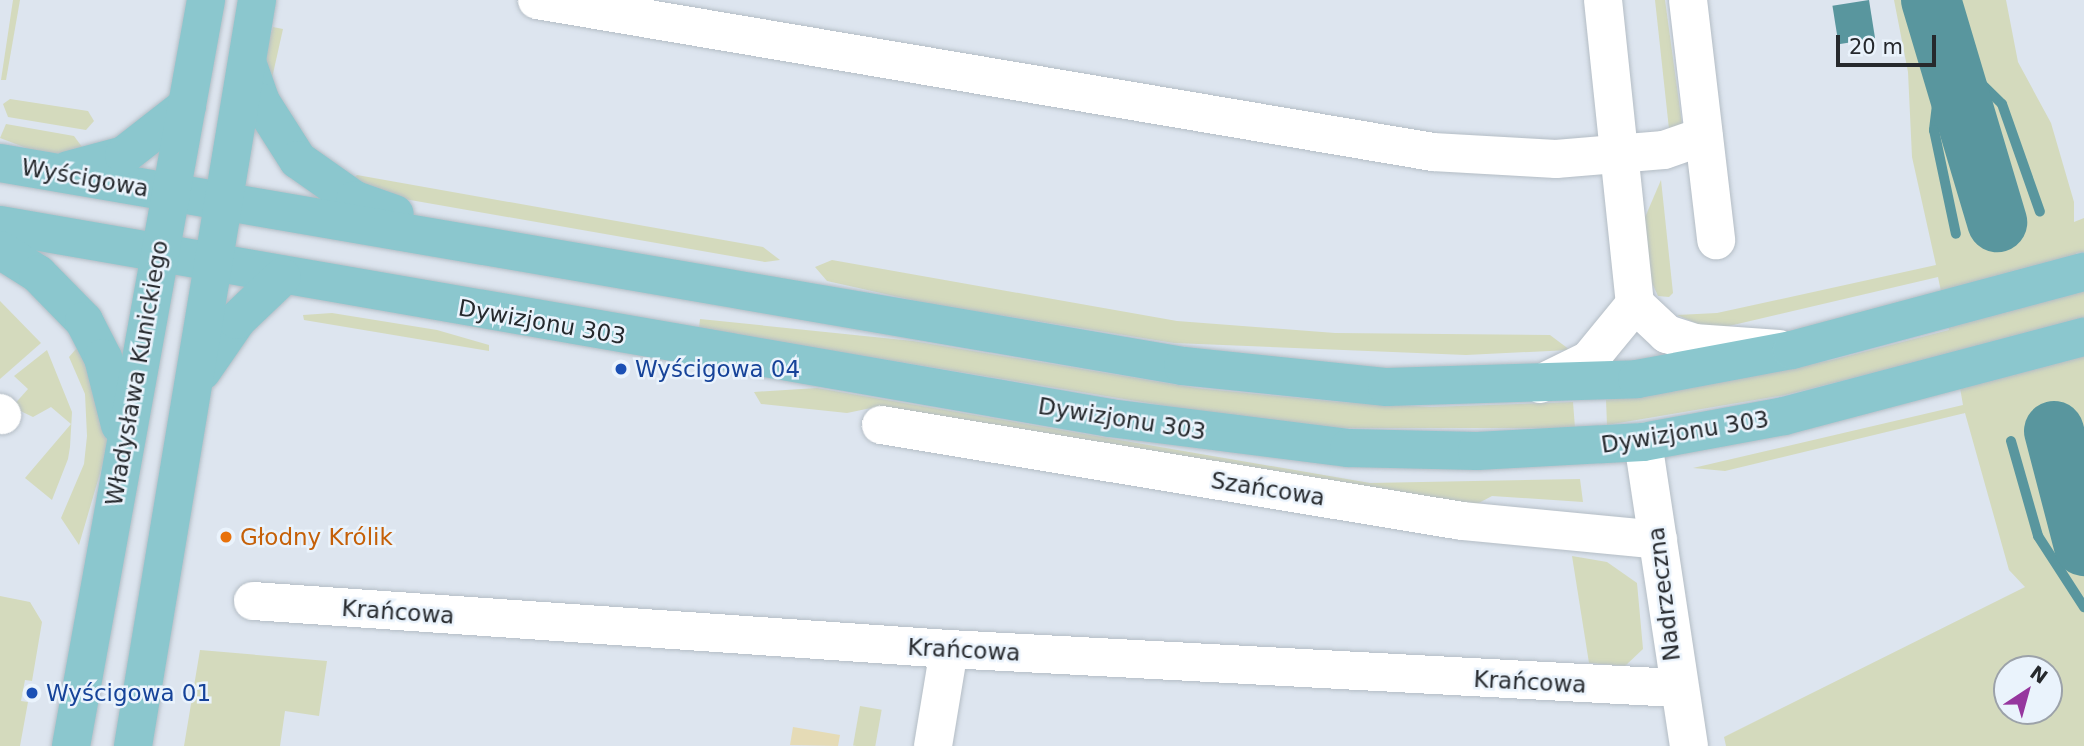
<!DOCTYPE html>
<html>
<head>
<meta charset="utf-8">
<style>
  body { margin:0 }
  #map { position:relative; width:2084px; height:746px; overflow:hidden; background:#dde5ef; font-family:"DejaVu Sans",sans-serif }
  div>[style] { position:absolute }
  [style*='--x'] { left:calc(var(--x)*1px); top:calc(var(--y)*1px); width:calc(var(--w)*1px); rotate:calc(var(--a)*1deg) }
  .green>* { inset:0; background:#d4dabd; transform-origin:0 0 }
  .sand>* { inset:0; background:#e5dbb6 }
  .water>* { inset:0; background:#59969e; transform-origin:0 0 }
  .stream>* { height:10px; margin:-5px; padding:0 5px; transform-origin:5px; border-radius:5px; background:#59969e }
  .river>* { height:60px; margin:-30px; padding:0 30px; transform-origin:30px; border-radius:30px; background:#59969e }
  .roads { filter:drop-shadow(0 0 2px #b4bdc5) drop-shadow(0 0 2px #b4bdc5) }
  .minor>* { height:38px; margin:-19px; padding:0 19px; transform-origin:19px; border-radius:19px; background:#fff }
  .major>* { height:38px; margin:-19px; padding:0 19px; transform-origin:19px; border-radius:19px; background:#8bc7ce }
  .dots>* { width:19px; height:19px; translate:-50% -50%; box-sizing:border-box; border:4px solid #eaf3fc; border-radius:50% }
  span { translate:-50% -50%; white-space:nowrap; text-align:center; line-height:1.15; -webkit-text-stroke:5px #eaf3fc; paint-order:stroke }
  .street-label { font-size:23px; color:#26292d }
  .transit-label { font-size:23px; color:#164399 }
  .left { translate:0 -50%; text-align:left }
  .food-label { font-size:23px; color:#c56008 }
  .north { position:absolute; left:1993px; top:655px; width:70px; height:70px; box-sizing:border-box; background:#eaf3fc; border:2px solid #9ca2a9; border-radius:50%; rotate:36deg; font-size:19px; font-weight:700; line-height:28px; text-align:center; color:#26292d }
  .north::after { content:''; display:block; margin:auto; width:24px; height:32px; background:#96369e; clip-path:polygon(50% 0,100% 100%,50% 72%,0 100%) }
  .scale { position:absolute; left:1836px; top:35px; width:100px; height:32px; box-sizing:border-box; border:4px solid #26292d; border-top:0; padding-left:9px; font-size:21px; line-height:24px; white-space:nowrap; color:#26292d; -webkit-text-stroke:5px #eaf3fc; paint-order:stroke }
</style>
</head>
<body>
<div id="map">
  <div class="green">
    <i style="clip-path:polygon(13px 0,20px 0,6px 80px,1px 80px)"></i>
    <i style="clip-path:polygon(1655px 0,1665px 0,1682px 124px,1669px 129px)"></i>
    <i style="clip-path:polygon(evenodd,1894px 0,2006px 0,2018px 62px,2051px 123px,2074px 202px,2074px 222px,2084px 218px,2084px 252px,2076px 253px,2084px 278px,2084px 746px,1726px 746px,1724px 737px,2025px 587px,2009px 570px,1965px 413px,1725px 471px,1693px 468px,1963px 405px,1954px 353px,1785px 395px,1607px 425px,1606px 400px,1832px 360px,1949px 330px,1938px 277px,1712px 330px,1677px 315px,1717px 313px,1936px 265px,1912px 157px,1908px 72px,1894px 0,2007px 669px,2049px 669px,2049px 711px,2007px 711px,2007px 669px)"></i>
    <i style="clip-path:polygon(273px 27px,283px 29px,270px 87px,265px 52px)"></i>
    <i style="clip-path:polygon(10px 99px,88px 111px,94px 121px,86px 130px,8px 117px,3px 104px)"></i>
    <i style="clip-path:polygon(6px 124px,74px 136px,88px 155px,37px 152px,0 138px)"></i>
    <i style="clip-path:polygon(357px 175px,763px 247px,780px 260px,765px 262px,376px 194px,347px 184px)"></i>
    <i style="clip-path:polygon(1661px 180px,1673px 293px,1669px 297px,1658px 296px,1648px 274px,1643px 222px)"></i>
    <i style="clip-path:polygon(832px 260px,1177px 321px,1335px 333px,1550px 335px,1570px 350px,1466px 355px,1174px 343px,930px 304px,827px 281px,815px 267px)"></i>
    <i style="clip-path:polygon(0 301px,41px 343px,0 379px)"></i>
    <i style="clip-path:polygon(332px 313px,437px 330px,489px 345px,489px 351px,304px 320px,303px 315px)"></i>
    <i style="clip-path:polygon(700px 319px,913px 341px,1196px 388px,1340px 402px,1430px 407px,1573px 402px,1575px 428px,1301px 428px,699px 329px)"></i>
    <i style="clip-path:polygon(83px 341px,94px 362px,108px 446px,79px 545px,61px 518px,84px 464px,87px 436px,85px 394px,69px 357px)"></i>
    <i style="clip-path:polygon(47px 350px,72px 412px,70px 447px,68px 459px,52px 500px,25px 478px,71px 424px,51px 407px,33px 417px,12px 407px,28px 389px,14px 376px)"></i>
    <i style="clip-path:polygon(817px 388px,1370px 483px,1580px 479px,1583px 502px,1492px 496px,1475px 505px,871px 408px,847px 413px,761px 404px,754px 392px)"></i>
    <i style="clip-path:polygon(1572px 556px,1607px 562px,1637px 583px,1643px 649px,1625px 666px,1589px 663px)"></i>
    <i style="clip-path:polygon(0 596px,30px 602px,42px 622px,32px 681px,25px 680px,21px 701px,28px 702px,20px 746px,0 746px)"></i>
    <i style="clip-path:polygon(200px 650px,327px 661px,319px 716px,285px 711px,280px 746px,184px 746px)"></i>
    <i style="left:860px;top:706px;width:22px;height:40px;rotate:10deg"></i>
  </div>
  <div class="sand">
    <i style="clip-path:polygon(793px 727px,840px 735px,838px 746px,790px 745px)"></i>
  </div>
  <div class="water">
    <i style="left:1869px;top:0;width:39px;height:37px;rotate:81deg"></i>
  </div>
  <div class="stream">
    <i style="--x:1944;--y:47;--w:81;--a:44.5"></i>
    <i style="--x:2002;--y:104;--w:114;--a:70.6"></i>
    <i style="--x:1944;--y:47;--w:84;--a:96.9"></i>
    <i style="--x:1934;--y:130;--w:106;--a:78.1"></i>
    <i style="--x:2011;--y:441;--w:99;--a:74.1"></i>
    <i style="--x:2038;--y:536;--w:85;--a:57.1"></i>
  </div>
  <div class="river">
    <i style="--x:1931;--y:0;--w:232;--a:73.4"></i>
    <i style="--x:2054;--y:431;--w:119;--a:75.4"></i>
  </div>
  <div class="roads">
    <div class="minor">
      <i style="--x:537;--y:0;--w:909;--a:9.63"></i>
      <i style="--x:1433;--y:152;--w:123;--a:3.3"></i>
      <i style="--x:1556;--y:159;--w:108;--a:-4.8"></i>
      <i style="--x:1664;--y:150;--w:42;--a:-19.3"></i>
      <i style="--x:1603;--y:0;--w:306;--a:84"></i>
      <i style="--x:1688;--y:0;--w:242;--a:83.3"></i>
      <i style="--x:1540;--y:384;--w:55;--a:-26.1"></i>
      <i style="--x:1589;--y:360;--w:72;--a:-50.6"></i>
      <i style="--x:1635;--y:304;--w:44;--a:43.2"></i>
      <i style="--x:1667;--y:334;--w:28;--a:18"></i>
      <i style="--x:1694;--y:343;--w:85;--a:4"></i>
      <i style="--x:0;--y:413;--w:3;--a:45"></i>
      <i style="--x:881;--y:425;--w:589;--a:9.38"></i>
      <i style="--x:1462;--y:521;--w:197;--a:5.5"></i>
      <i style="--x:1643;--y:442;--w:307;--a:81.4"></i>
      <i style="--x:253;--y:601;--w:698;--a:3.95"></i>
      <i style="--x:949;--y:649;--w:727;--a:3.07"></i>
      <i style="--x:933;--y:746;--w:98;--a:-80.6"></i>
    </div>
    <div class="major">
      <i style="--x:247;--y:62;--w:42;--a:70.7"></i>
      <i style="--x:261;--y:102;--w:69;--a:57.5"></i>
      <i style="--x:298;--y:160;--w:70;--a:35.1"></i>
      <i style="--x:355;--y:200;--w:42;--a:19.3"></i>
      <i style="--x:0;--y:163;--w:1200;--a:9.74"></i>
      <i style="--x:1183;--y:366;--w:205;--a:5.9"></i>
      <i style="--x:1387;--y:387;--w:250;--a:-1.8"></i>
      <i style="--x:1637;--y:379;--w:158;--a:-10.6"></i>
      <i style="--x:1792;--y:350;--w:302;--a:-15"></i>
      <i style="--x:68;--y:170;--w:58;--a:-15"></i>
      <i style="--x:124;--y:155;--w:80;--a:-37.9"></i>
      <i style="--x:0;--y:225;--w:1127;--a:9.86"></i>
      <i style="--x:1110;--y:418;--w:241;--a:7.2"></i>
      <i style="--x:1349;--y:448;--w:128;--a:1.3"></i>
      <i style="--x:1477;--y:451;--w:166;--a:-3.1"></i>
      <i style="--x:1643;--y:442;--w:143;--a:-10.4"></i>
      <i style="--x:1784;--y:416;--w:310;--a:-14.8"></i>
      <i style="--x:0;--y:250;--w:45;--a:32.3"></i>
      <i style="--x:38;--y:274;--w:66;--a:45.6"></i>
      <i style="--x:84;--y:321;--w:42;--a:62.8"></i>
      <i style="--x:103;--y:358;--w:69;--a:75.8"></i>
      <i style="--x:202;--y:371;--w:62;--a:-55.5"></i>
      <i style="--x:237;--y:320;--w:62;--a:-43.7"></i>
      <i style="--x:71;--y:746;--w:758;--a:-79.74"></i>
      <i style="--x:133;--y:746;--w:756;--a:-80.56"></i>
    </div>
  </div>
  <div class="dots">
    <i style="left:621px;top:369px;background:#1a4fb4"></i>
    <i style="left:226px;top:537px;background:#e8710a"></i>
    <i style="left:32px;top:693px;background:#1a4fb4"></i>
  </div>
  <div class="street-label">
    <span style="left:85px;top:178px;rotate:10deg">Wyścigowa</span>
    <span style="left:542px;top:322px;rotate:10deg">Dywizjonu 303</span>
    <span style="left:137px;top:373px;rotate:-80deg">Władysława Kunickiego</span>
    <span style="left:1122px;top:419px;rotate:9deg">Dywizjonu 303</span>
    <span style="left:1685px;top:432px;rotate:-9deg">Dywizjonu 303</span>
    <span style="left:1268px;top:489px;rotate:9deg">Szańcowa</span>
    <span style="left:1664px;top:594px;rotate:-97deg">Nadrzeczna</span>
    <span style="left:398px;top:612px;rotate:4deg">Krańcowa</span>
    <span style="left:964px;top:650px;rotate:3deg">Krańcowa</span>
    <span style="left:1530px;top:682px;rotate:3deg">Krańcowa</span>
  </div>
  <div class="transit-label">
    <span class="left" style="left:635px;top:369px">Wyścigowa 04</span>
    <span class="left" style="left:46px;top:693px">Wyścigowa 01</span>
  </div>
  <div class="food-label">
    <span class="left" style="left:240px;top:537px">Głodny Królik</span>
  </div>
  <div class="north">N</div>
  <div class="scale">20 m</div>
</div>
</body>
</html>
